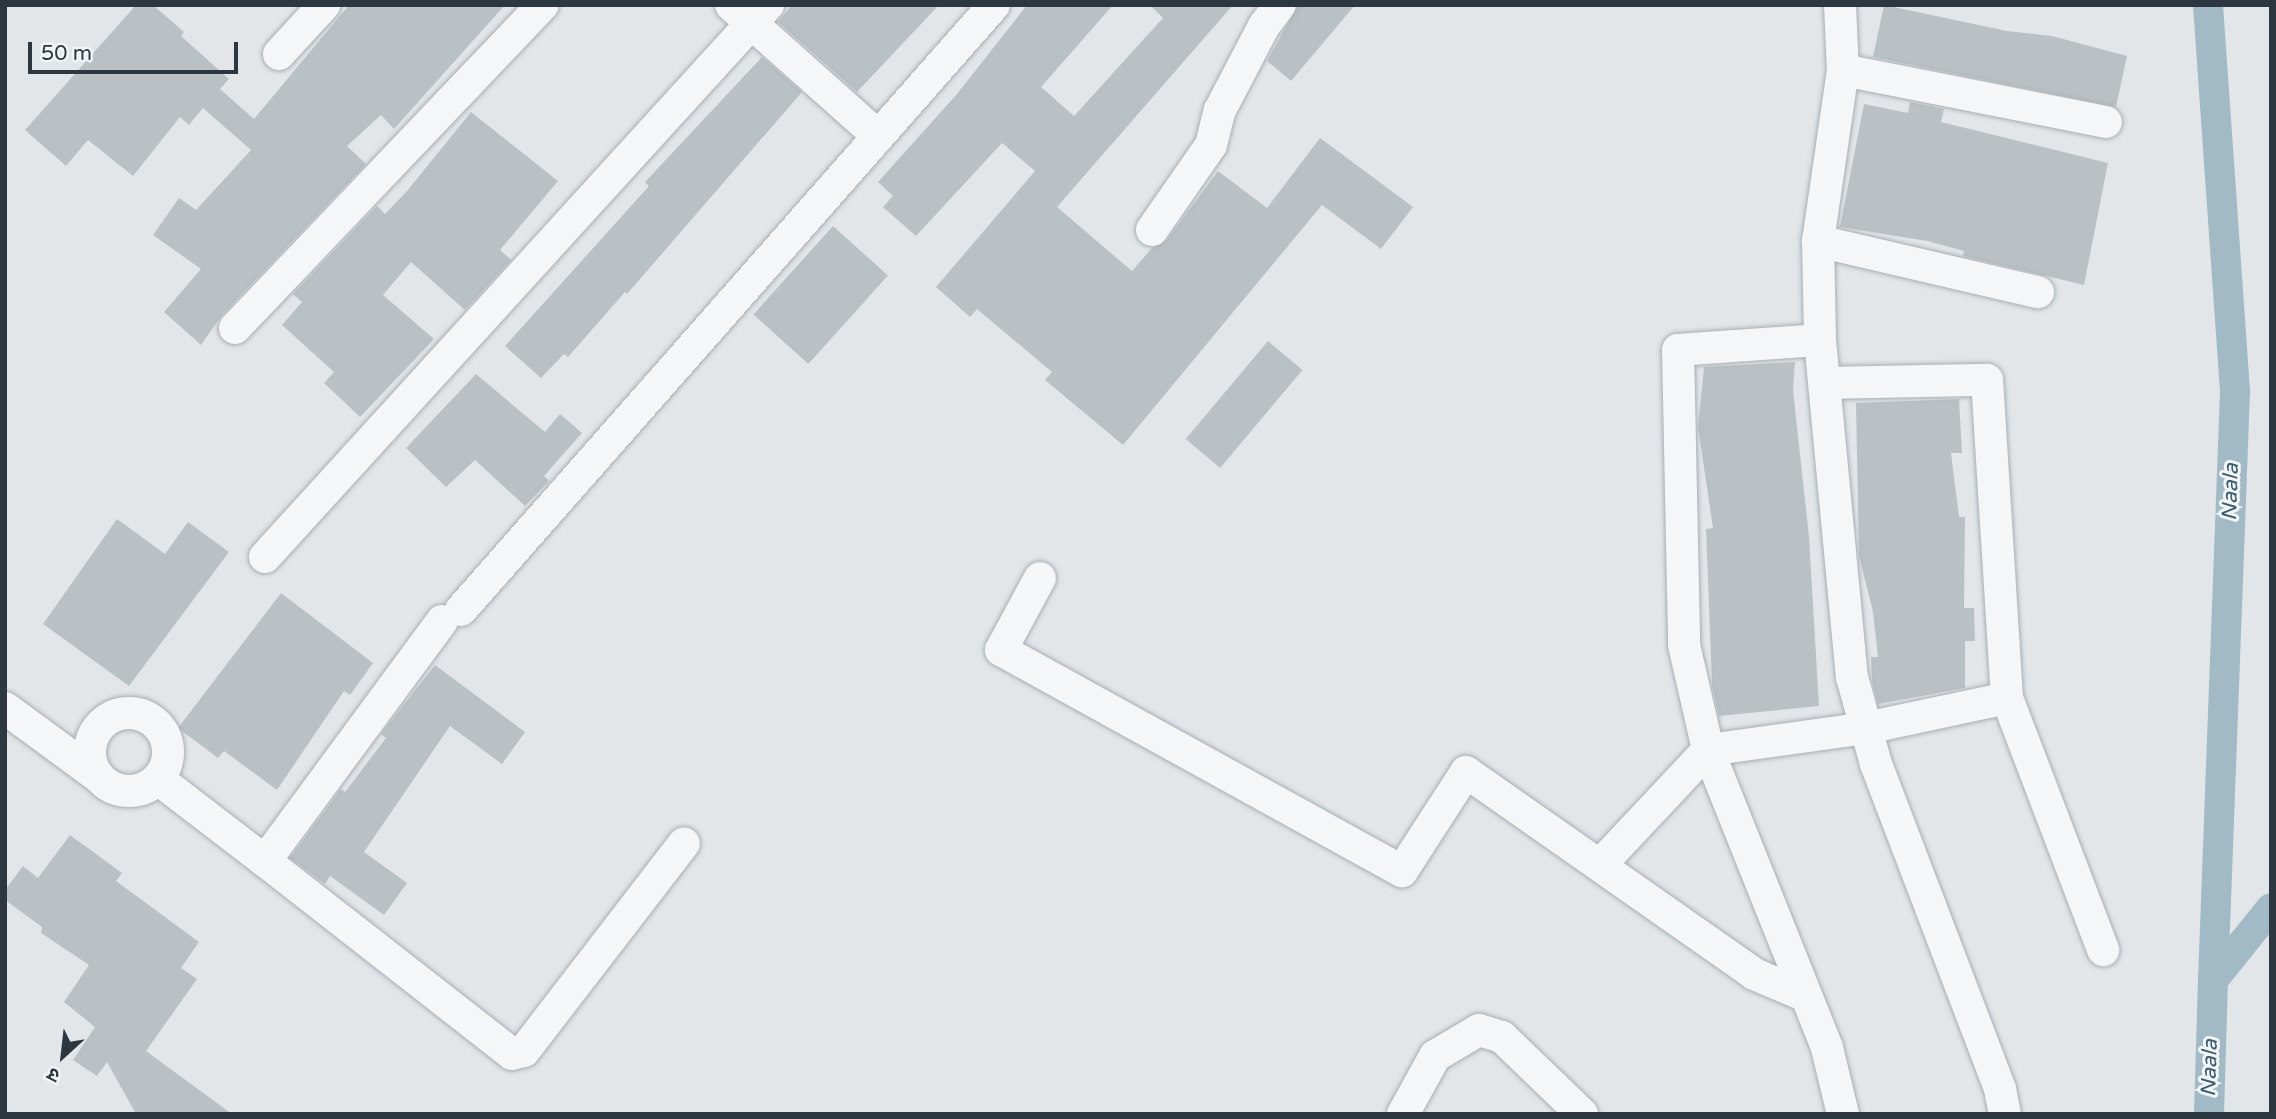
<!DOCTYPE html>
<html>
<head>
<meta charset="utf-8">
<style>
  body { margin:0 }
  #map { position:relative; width:2276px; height:1119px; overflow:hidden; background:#e2e6e9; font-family:"Varela Round","Noto Sans Devanagari",sans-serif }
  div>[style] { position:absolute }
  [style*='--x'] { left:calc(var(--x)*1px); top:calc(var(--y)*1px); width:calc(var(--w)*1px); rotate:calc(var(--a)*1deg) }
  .canal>* { height:30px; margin:-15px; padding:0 15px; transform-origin:15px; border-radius:15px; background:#a1bac5 }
  .building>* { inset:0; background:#bac1c5; transform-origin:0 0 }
  .roads { filter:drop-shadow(0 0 2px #a8aeb3) drop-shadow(0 0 2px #a8aeb3) }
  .minor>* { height:32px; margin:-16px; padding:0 16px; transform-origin:16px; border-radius:16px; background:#f4f6f8 }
  .minor>.ring { margin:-16px; padding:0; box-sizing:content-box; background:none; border:32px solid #f4f6f8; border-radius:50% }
  span { translate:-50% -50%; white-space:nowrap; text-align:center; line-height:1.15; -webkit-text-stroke:6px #f2f5f6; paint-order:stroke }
  .water-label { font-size:21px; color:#3b5d6e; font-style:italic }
  .frame { position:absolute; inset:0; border:7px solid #2c373f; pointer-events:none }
  .north { position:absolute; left:28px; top:1021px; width:70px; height:70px; -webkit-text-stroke:5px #f2f5f6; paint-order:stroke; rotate:207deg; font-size:19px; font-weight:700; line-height:28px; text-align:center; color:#2c373f }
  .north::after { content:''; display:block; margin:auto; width:24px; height:32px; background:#2c373f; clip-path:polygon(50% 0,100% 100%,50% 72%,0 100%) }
  .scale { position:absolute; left:28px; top:42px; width:210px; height:32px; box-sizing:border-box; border:4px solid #2c373f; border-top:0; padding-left:9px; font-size:21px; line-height:24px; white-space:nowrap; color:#2c373f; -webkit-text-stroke:5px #f2f5f6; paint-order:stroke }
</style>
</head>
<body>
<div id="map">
  <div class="canal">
    <i style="--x:2208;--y:5;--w:388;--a:86"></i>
    <i style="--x:2235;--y:392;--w:588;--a:92.14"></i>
    <i style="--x:2209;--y:1114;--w:134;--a:-88.3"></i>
    <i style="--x:2213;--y:980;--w:92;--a:-51.1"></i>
  </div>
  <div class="building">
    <i style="clip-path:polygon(136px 5px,153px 5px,184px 32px,181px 36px,229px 79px,220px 89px,254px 119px,349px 5px,505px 5px,394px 129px,381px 115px,347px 146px,366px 164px,222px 315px,201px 345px,164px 312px,201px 269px,153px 235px,179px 198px,196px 210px,251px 150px,203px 108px,189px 125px,180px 117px,133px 176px,88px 140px,66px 166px,25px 130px)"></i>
    <i style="clip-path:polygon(792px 5px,939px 5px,857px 92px,778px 22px)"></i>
    <i style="clip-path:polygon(1027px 5px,1113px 5px,1041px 87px,1074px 116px,1163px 18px,1150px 5px,1233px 5px,1057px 207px,1132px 271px,1152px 248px,1167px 240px,1218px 171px,1267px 208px,1320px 138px,1413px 207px,1381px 249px,1322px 205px,1123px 445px,1045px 380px,1052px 372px,977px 309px,970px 317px,936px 287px,1035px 171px,1002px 143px,916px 236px,883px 207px,893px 196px,878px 182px,957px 94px)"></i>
    <i style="clip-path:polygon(1298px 5px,1355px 5px,1291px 81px,1267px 61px)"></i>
    <i style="clip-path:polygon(1884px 5px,2007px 31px,2052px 36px,2127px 56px,2116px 107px,1873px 57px)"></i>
    <i style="clip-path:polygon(762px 57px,802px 92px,627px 294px,625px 292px,568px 357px,564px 354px,541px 378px,505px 346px,649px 186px,645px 182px)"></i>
    <i style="clip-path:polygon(1910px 102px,1944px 109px,1941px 122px,2108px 163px,2084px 285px,1963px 256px,1964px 251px,1927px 241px,1840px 227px,1864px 104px,1908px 113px)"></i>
    <i style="clip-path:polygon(471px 112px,558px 181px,500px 250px,511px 260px,465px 310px,411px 262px,383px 295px,434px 339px,360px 417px,324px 383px,334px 372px,282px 325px,302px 302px,293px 294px,377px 206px,385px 214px,407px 191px)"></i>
    <i style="left:833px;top:226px;width:74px;height:119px;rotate:42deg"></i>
    <i style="left:1268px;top:341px;width:45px;height:128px;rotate:40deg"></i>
    <i style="clip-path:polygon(1795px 362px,1793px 390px,1809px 537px,1819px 706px,1719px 716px,1712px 685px,1706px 529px,1713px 528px,1698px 427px,1704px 367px)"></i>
    <i style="clip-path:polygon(476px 374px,545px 432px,560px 414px,582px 433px,544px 476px,549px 481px,525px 506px,475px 460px,446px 487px,406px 448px)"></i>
    <i style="clip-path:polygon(1959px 399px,1962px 453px,1951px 453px,1959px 517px,1965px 517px,1964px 608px,1974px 608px,1975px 641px,1965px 641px,1965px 688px,1878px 704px,1872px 680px,1871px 657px,1878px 657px,1873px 612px,1859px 556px,1856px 403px)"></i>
    <i style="clip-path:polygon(117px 519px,165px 554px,188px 522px,229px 552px,129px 686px,43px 624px)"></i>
    <i style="clip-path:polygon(281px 593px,373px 663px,350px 695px,344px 691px,277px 790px,224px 751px,218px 758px,178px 728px)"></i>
    <i style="clip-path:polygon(435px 665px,525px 732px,502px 764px,450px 726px,364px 852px,407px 883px,384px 915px,330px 876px,325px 884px,290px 858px,341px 789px,345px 792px,386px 738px,381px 734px)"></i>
    <i style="clip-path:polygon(70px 835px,122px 873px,116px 881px,199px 942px,181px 968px,197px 979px,146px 1051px,232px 1114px,136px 1114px,107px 1062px,97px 1076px,73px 1060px,95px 1027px,64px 1002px,89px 965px,41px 933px,42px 927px,5px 900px,5px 890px,23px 866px,38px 878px)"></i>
  </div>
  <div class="roads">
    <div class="minor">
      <i style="--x:731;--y:5;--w:195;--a:41.7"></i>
      <i style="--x:1840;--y:5;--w:65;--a:87.4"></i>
      <i style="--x:1843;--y:70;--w:173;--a:98.3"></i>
      <i style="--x:1818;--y:241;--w:99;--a:88.8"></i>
      <i style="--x:1820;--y:340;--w:339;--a:84.6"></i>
      <i style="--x:1852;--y:677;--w:90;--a:74.6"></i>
      <i style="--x:1876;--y:764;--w:348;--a:69.1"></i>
      <i style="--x:2000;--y:1089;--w:25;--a:79"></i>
      <i style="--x:279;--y:54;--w:67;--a:-47.4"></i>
      <i style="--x:1843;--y:70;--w:268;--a:11.2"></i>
      <i style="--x:1152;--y:230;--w:103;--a:-55.2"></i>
      <i style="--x:1211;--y:145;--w:36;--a:-76"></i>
      <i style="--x:1220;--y:110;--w:95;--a:-62.4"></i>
      <i style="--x:1264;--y:26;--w:26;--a:-53"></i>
      <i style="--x:1818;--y:241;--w:226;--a:13.1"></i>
      <i style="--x:235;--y:328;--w:446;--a:-46.4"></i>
      <i style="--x:1820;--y:340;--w:142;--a:176"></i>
      <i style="--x:1678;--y:350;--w:295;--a:88.8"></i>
      <i style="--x:1684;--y:645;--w:108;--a:77.1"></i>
      <i style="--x:1708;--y:750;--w:321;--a:68.2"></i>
      <i style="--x:1827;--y:1048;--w:68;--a:76.4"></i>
      <i style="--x:1825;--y:383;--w:162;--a:-1.1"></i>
      <i style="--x:1987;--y:380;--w:319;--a:86.4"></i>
      <i style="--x:2007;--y:698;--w:270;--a:69.1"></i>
      <i style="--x:265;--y:557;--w:747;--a:-47.66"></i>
      <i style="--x:1040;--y:578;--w:82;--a:118.4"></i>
      <i style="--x:1001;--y:650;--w:458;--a:28.9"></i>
      <i style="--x:1402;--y:871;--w:118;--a:-57.1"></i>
      <i style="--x:1466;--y:772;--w:352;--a:35"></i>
      <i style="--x:1754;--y:974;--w:54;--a:22.8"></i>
      <i style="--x:461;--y:610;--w:806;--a:-48.62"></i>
      <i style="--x:5;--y:708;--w:117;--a:36.3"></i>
      <i class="ring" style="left:90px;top:713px;width:46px;height:46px"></i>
      <i style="--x:158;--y:779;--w:135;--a:37.5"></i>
      <i style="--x:265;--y:861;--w:298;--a:-53.6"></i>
      <i style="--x:265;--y:861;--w:313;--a:38"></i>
      <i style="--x:512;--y:1054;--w:12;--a:-14"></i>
      <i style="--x:524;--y:1051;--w:262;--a:-52.4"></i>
      <i style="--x:1601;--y:864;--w:156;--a:-46.8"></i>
      <i style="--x:1708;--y:750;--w:160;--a:-7.9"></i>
      <i style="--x:1866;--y:728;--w:144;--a:-12"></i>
      <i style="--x:1403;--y:1114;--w:66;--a:-61.1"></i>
      <i style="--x:1435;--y:1056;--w:51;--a:-30.6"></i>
      <i style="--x:1479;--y:1030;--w:24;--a:17"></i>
      <i style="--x:1502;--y:1037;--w:111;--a:43.9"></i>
    </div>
  </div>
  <div class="water-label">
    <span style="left:2231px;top:492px;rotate:-88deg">Naala</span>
    <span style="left:2210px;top:1068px;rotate:-88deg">Naala</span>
  </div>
  <div class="frame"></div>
  <div class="north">उ</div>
  <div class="scale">50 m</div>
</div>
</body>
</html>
